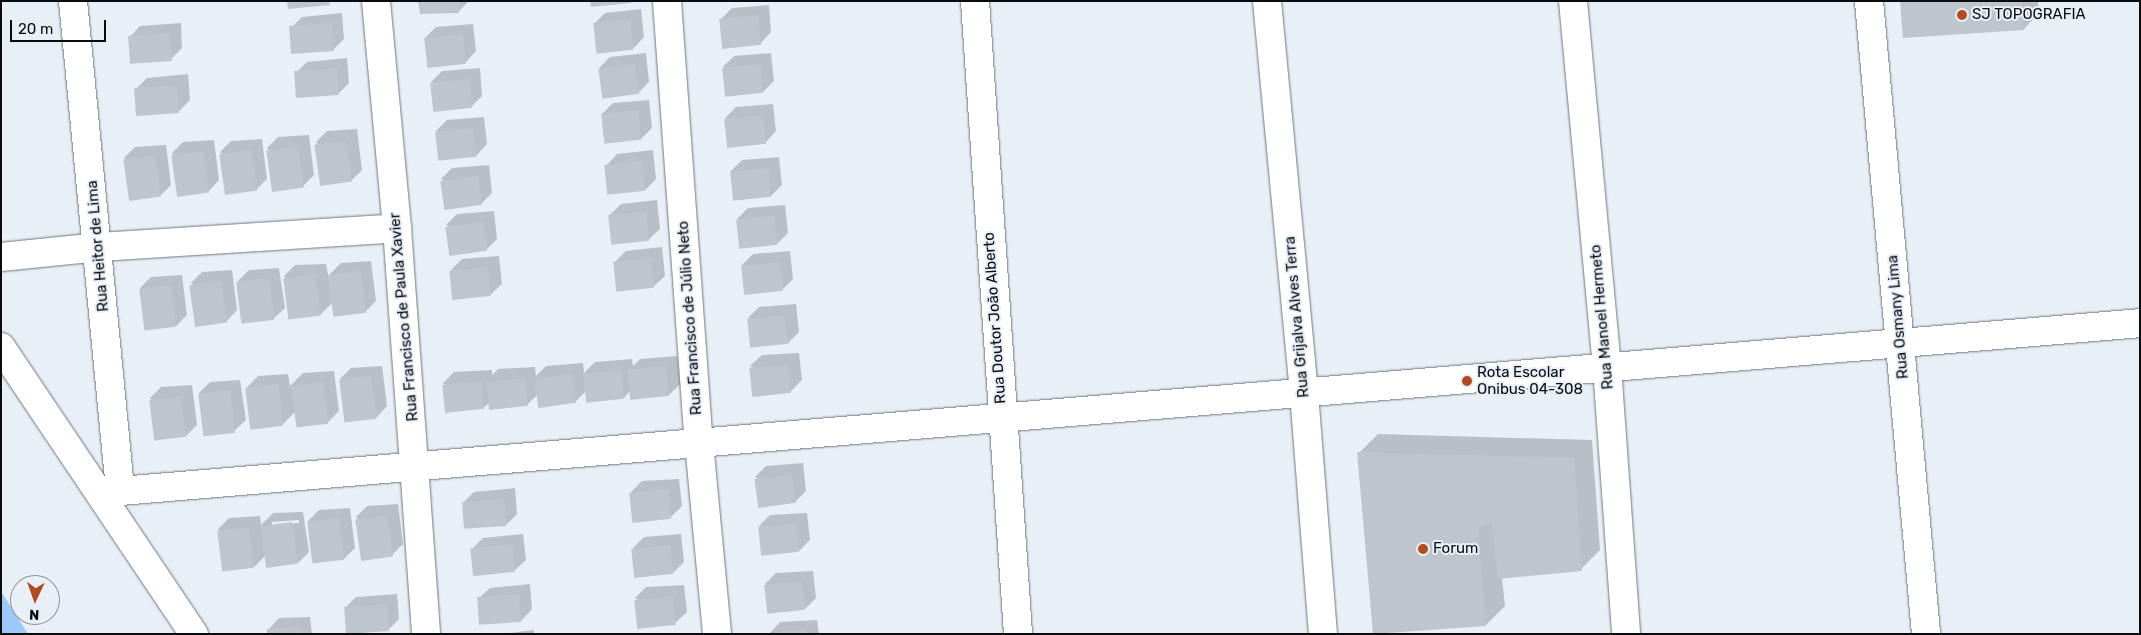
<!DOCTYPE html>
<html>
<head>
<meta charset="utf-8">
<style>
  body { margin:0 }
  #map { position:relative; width:2141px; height:635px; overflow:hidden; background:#e8eff7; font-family:Rubik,sans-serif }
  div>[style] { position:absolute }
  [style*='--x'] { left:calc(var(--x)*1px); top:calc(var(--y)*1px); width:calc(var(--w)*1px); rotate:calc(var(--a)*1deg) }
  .green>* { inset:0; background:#9bc9fa }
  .shadow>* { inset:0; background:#0003 }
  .building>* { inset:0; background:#bec5cd; transform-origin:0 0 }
  .roads { filter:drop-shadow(0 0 1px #6f767d) drop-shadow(0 0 1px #6f767d) }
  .minor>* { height:28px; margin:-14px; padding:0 14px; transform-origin:14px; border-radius:14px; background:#fff }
  .dots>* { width:14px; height:14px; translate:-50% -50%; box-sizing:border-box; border:2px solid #e8eff7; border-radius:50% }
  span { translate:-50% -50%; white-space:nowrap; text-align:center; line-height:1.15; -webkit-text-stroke:4px #e8eff7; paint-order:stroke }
  .poi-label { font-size:15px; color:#090b0e }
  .left { translate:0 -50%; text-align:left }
  .street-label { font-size:15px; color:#090b0e }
  .frame { position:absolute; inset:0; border:2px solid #090b0e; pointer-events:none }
  .north { position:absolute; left:10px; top:575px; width:50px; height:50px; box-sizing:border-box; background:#e8eff7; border:1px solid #8f949a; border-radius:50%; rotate:183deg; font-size:14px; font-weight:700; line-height:20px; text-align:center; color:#090b0e }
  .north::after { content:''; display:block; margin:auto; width:18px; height:22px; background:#b24b23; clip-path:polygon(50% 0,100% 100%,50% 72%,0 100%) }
  .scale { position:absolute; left:10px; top:20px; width:96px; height:22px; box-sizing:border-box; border:2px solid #090b0e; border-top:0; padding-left:6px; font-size:15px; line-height:18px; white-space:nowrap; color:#090b0e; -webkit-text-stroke:4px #e8eff7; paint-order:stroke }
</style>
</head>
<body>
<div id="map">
  <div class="green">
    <i style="clip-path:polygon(1px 591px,28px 634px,1px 634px)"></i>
  </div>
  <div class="shadow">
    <i style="clip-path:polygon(420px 1px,469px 1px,458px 12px)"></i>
    <i style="clip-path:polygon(1901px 1px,2038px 1px,2039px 13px,2024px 29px)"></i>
    <i style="clip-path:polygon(769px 5px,771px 32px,760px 44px,721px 19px,732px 8px)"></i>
    <i style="clip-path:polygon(641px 9px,644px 37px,633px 49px,597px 52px,594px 24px,605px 13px)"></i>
    <i style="clip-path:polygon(342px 13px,344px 39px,333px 50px,291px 28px,302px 17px)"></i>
    <i style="clip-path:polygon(181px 23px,182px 48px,171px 59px,129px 38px,140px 26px)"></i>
    <i style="clip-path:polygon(473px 24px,476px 51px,465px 63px,425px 38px,436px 27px)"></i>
    <i style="clip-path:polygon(646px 53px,649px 82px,638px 93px,599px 68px,610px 57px)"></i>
    <i style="clip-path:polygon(771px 53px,774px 81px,763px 92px,723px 67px,734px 56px)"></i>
    <i style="clip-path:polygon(347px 58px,349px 83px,338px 94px,296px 73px,307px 62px)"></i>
    <i style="clip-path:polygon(480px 68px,482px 96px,471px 107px,431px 82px,442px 71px)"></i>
    <i style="clip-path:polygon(188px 74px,190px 100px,179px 111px,136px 89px,147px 78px)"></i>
    <i style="clip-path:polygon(649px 100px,652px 128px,641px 139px,602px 114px,613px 103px)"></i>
    <i style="clip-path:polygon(773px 104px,776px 131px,765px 143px,725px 118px,736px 107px)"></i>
    <i style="clip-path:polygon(484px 117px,487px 144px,476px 156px,436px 131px,447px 120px)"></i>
    <i style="clip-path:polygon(357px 129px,362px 170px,351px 181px,316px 142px,327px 131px)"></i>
    <i style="clip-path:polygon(309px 135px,314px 175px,303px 186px,267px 148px,278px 137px)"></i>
    <i style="clip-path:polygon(262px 139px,267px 179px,256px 190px,220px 152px,231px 141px)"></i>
    <i style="clip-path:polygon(214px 140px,219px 180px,208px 192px,172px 153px,183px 142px)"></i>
    <i style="clip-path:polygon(166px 145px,171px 185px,160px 196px,124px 158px,135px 147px)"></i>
    <i style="clip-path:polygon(653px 150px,656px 179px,645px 190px,606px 166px,617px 154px)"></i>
    <i style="clip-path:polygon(779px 157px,782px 185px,771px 196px,734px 197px,731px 171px,742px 160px)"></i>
    <i style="clip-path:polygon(489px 165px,492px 193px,481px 204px,441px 179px,452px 168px)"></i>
    <i style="clip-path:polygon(657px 200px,660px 229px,648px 240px,610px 215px,621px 204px)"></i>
    <i style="clip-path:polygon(785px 205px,788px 233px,777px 244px,737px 219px,748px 208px)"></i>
    <i style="clip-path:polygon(494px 211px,497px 239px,486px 250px,446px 225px,457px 214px)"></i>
    <i style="clip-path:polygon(662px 247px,665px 276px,653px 287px,615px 262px,626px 251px)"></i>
    <i style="clip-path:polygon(790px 251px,793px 279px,782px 290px,742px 265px,753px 254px)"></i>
    <i style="clip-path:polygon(499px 256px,502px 284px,490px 295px,451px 270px,462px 259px)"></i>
    <i style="clip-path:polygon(371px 261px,376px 301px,365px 312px,333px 302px,320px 315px,284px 276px,295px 265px,326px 264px,332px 295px,330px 274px,341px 263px)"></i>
    <i style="clip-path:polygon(279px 268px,285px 308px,273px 319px,238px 281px,249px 270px)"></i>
    <i style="clip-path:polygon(232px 270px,237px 310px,226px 322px,191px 283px,202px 272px)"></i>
    <i style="clip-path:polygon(182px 275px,187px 315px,176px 326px,145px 329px,140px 288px,151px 277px)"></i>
    <i style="clip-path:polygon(796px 304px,799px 332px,788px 343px,748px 318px,759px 307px)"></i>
    <i style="clip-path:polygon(799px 353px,802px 380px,791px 391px,750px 366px,762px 355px)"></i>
    <i style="clip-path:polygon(677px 356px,680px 384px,669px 395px,632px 396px,631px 390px,624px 398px,586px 391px,575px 402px,537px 395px,527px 405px,490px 402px,483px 408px,443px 383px,454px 372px,492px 370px,492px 375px,498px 369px,535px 367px,536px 376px,546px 366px,583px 363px,584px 373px,595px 362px,632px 359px,633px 366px,640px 359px)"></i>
    <i style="clip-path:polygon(382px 366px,387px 406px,376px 418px,340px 379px,351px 368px)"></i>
    <i style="clip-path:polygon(334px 371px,339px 411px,328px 422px,295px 412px,282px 425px,247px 387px,258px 376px,288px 374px,290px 386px,303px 373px)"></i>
    <i style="clip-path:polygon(240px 380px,246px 420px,234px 431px,199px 393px,210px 382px)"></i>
    <i style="clip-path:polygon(192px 385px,197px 425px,186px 436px,150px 398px,161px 387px)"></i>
    <i style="clip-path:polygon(1378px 434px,1592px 440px,1600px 550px,1581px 569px,1502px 578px,1505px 606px,1486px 625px,1359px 453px)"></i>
    <i style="clip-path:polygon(803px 463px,806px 491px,795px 502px,755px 477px,766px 466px)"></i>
    <i style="clip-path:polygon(679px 479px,682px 506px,671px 517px,634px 518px,631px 492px,642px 481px)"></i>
    <i style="clip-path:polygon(515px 488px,517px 514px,506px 525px,463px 503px,474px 492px)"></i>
    <i style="clip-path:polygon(398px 504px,403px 544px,392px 555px,356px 517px,367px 506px)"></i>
    <i style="clip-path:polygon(350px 508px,355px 548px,344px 559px,313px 562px,308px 521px,319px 510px)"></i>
    <i style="clip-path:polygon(evenodd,303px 512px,309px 552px,298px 563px,265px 556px,254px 567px,218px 529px,229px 518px,260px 516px,261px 525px,273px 513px,303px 512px,299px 520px,299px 523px,272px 525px,272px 522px,299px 520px)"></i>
    <i style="clip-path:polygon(807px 513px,810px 540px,799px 551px,759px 526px,770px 515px)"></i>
    <i style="clip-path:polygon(523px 534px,526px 560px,514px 571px,472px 549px,483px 538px)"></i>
    <i style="clip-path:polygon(681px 534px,684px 562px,673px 573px,633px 548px,644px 537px)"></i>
    <i style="clip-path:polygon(813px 571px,816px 598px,805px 609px,765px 584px,776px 573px)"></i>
    <i style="clip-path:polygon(530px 584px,532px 609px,521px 621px,478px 599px,490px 588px)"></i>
    <i style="clip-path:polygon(684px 585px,687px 612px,675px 623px,635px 598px,646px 587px)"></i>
    <i style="clip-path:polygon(397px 594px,399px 619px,388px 630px,348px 634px,345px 608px,356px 597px)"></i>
    <i style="clip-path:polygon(310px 617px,312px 634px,269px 634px,268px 630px,279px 618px)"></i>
    <i style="clip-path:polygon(817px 620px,819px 634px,769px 634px,780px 622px)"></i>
    <i style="clip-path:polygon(534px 630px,534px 634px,501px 634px)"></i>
  </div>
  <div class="building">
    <i style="clip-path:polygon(287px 1px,329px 1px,330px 5px,288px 9px)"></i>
    <i style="clip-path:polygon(418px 1px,457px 1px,459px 13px,420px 14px)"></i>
    <i style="clip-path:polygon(590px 1px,631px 1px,631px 3px,591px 7px)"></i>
    <i style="clip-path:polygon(1900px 1px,2022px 1px,2024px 30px,1903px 38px)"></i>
    <i style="left:758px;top:15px;width:30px;height:39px;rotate:84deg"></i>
    <i style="left:630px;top:19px;width:31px;height:37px;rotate:84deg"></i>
    <i style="left:332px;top:23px;width:28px;height:43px;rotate:86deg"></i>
    <i style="left:170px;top:33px;width:28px;height:42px;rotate:86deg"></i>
    <i style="left:463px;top:34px;width:30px;height:39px;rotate:84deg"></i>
    <i style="left:635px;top:64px;width:30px;height:37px;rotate:82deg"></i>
    <i style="left:760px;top:64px;width:29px;height:38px;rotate:84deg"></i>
    <i style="left:337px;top:68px;width:27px;height:43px;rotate:86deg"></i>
    <i style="left:469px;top:79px;width:29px;height:39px;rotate:84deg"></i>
    <i style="left:177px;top:85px;width:28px;height:43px;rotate:86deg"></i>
    <i style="left:638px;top:110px;width:30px;height:37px;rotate:84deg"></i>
    <i style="left:763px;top:115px;width:29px;height:39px;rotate:84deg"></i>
    <i style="left:473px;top:128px;width:29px;height:38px;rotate:84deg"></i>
    <i style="left:346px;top:140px;width:42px;height:32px;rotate:82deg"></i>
    <i style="left:298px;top:146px;width:42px;height:32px;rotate:82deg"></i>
    <i style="left:251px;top:150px;width:41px;height:32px;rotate:82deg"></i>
    <i style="left:203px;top:151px;width:42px;height:32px;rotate:82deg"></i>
    <i style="left:155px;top:155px;width:42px;height:32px;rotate:82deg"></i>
    <i style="left:642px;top:161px;width:30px;height:38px;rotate:84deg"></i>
    <i style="left:768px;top:168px;width:29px;height:38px;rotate:84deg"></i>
    <i style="left:478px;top:176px;width:29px;height:38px;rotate:82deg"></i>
    <i style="left:646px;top:211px;width:30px;height:38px;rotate:84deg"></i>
    <i style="left:774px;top:216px;width:29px;height:38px;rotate:84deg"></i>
    <i style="left:483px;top:222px;width:29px;height:38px;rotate:82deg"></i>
    <i style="left:651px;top:258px;width:30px;height:38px;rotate:84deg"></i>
    <i style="left:780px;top:262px;width:29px;height:39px;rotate:84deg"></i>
    <i style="left:488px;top:267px;width:29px;height:39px;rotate:84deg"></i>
    <i style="left:361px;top:271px;width:42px;height:33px;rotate:83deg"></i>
    <i style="left:315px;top:274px;width:42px;height:32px;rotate:83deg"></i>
    <i style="left:269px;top:278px;width:42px;height:33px;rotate:83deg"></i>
    <i style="left:221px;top:281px;width:42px;height:32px;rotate:82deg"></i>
    <i style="left:171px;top:285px;width:42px;height:32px;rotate:83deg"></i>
    <i style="left:785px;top:315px;width:29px;height:38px;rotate:84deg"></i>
    <i style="left:788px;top:364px;width:29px;height:39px;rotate:84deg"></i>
    <i style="left:666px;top:366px;width:30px;height:39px;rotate:84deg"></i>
    <i style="left:621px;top:370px;width:29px;height:38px;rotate:84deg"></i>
    <i style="left:572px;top:374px;width:29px;height:38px;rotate:82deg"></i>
    <i style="left:371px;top:376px;width:43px;height:32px;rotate:83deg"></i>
    <i style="left:525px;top:378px;width:28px;height:39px;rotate:84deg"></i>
    <i style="left:481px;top:381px;width:28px;height:39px;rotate:84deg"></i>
    <i style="left:323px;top:382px;width:42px;height:32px;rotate:83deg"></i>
    <i style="left:278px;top:384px;width:42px;height:33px;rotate:83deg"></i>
    <i style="left:230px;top:390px;width:43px;height:32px;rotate:83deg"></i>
    <i style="left:181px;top:396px;width:41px;height:32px;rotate:83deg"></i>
    <i style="clip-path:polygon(1357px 452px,1574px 458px,1582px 571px,1498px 579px,1492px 523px,1478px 527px,1486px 626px,1373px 634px)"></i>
    <i style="left:792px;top:474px;width:29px;height:38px;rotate:82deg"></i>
    <i style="left:668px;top:489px;width:30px;height:39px;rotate:84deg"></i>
    <i style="left:504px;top:499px;width:27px;height:42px;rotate:86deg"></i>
    <i style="left:387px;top:515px;width:42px;height:32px;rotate:82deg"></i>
    <i style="left:339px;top:518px;width:42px;height:32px;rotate:83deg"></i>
    <i style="left:292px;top:522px;width:42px;height:32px;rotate:82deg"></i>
    <i style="left:796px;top:523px;width:29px;height:38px;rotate:84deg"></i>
    <i style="left:249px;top:527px;width:41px;height:32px;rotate:83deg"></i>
    <i style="left:512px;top:544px;width:28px;height:42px;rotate:84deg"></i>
    <i style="left:670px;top:545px;width:29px;height:39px;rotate:84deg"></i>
    <i style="left:802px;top:581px;width:29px;height:38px;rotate:84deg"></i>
    <i style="left:519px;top:594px;width:28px;height:42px;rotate:86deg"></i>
    <i style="left:673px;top:596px;width:29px;height:39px;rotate:84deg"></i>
    <i style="left:387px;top:604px;width:27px;height:43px;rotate:86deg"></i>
    <i style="clip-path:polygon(299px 627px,300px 634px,267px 634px,267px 629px)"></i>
    <i style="clip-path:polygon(806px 630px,807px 634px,778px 634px,778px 632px)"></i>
  </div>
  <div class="roads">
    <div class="minor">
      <i style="--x:73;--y:1;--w:492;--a:84.5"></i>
      <i style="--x:376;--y:1;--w:228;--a:84.7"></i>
      <i style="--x:397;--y:228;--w:407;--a:85.9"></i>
      <i style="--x:667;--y:1;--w:443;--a:85.9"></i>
      <i style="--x:699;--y:443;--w:192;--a:84.6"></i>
      <i style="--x:975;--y:1;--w:634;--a:86.11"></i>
      <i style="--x:1267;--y:1;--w:394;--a:84.6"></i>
      <i style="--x:1304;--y:393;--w:242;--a:85.5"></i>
      <i style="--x:1573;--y:1;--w:368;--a:84.7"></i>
      <i style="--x:1607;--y:367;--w:268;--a:85.9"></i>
      <i style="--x:1869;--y:1;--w:636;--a:84.85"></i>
      <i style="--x:1;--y:257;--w:99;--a:-5.8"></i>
      <i style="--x:99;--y:247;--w:299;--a:-3.6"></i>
      <i style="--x:1;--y:347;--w:346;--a:56.1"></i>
      <i style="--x:106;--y:500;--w:17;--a:-33"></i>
      <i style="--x:120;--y:491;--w:2027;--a:-4.75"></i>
    </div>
  </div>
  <div class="dots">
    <i style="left:1962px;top:15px;background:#b24b23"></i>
    <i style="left:1467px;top:381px;background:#b24b23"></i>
    <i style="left:1423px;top:549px;background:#b24b23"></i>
  </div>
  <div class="poi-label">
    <span class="left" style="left:1972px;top:15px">SJ TOPOGRAFIA</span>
    <span class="left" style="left:1477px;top:381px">Rota Escolar<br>Onibus 04-308</span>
    <span class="left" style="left:1433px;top:549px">Forum</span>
  </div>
  <div class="street-label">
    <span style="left:98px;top:246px;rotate:-95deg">Rua Heitor de Lima</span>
    <span style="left:404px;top:317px;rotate:-95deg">Rua Francisco de Paula Xavier</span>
    <span style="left:1297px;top:317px;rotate:-95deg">Rua Grijalva Alves Terra</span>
    <span style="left:1602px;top:317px;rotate:-95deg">Rua Manoel Hermeto</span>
    <span style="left:1898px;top:317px;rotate:-95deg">Rua Osmany Lima</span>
    <span style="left:690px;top:318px;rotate:-94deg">Rua Francisco de Júlio Neto</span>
    <span style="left:995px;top:318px;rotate:-94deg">Rua Doutor João Alberto</span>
  </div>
  <div class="frame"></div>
  <div class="north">N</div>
  <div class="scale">20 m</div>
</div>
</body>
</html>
